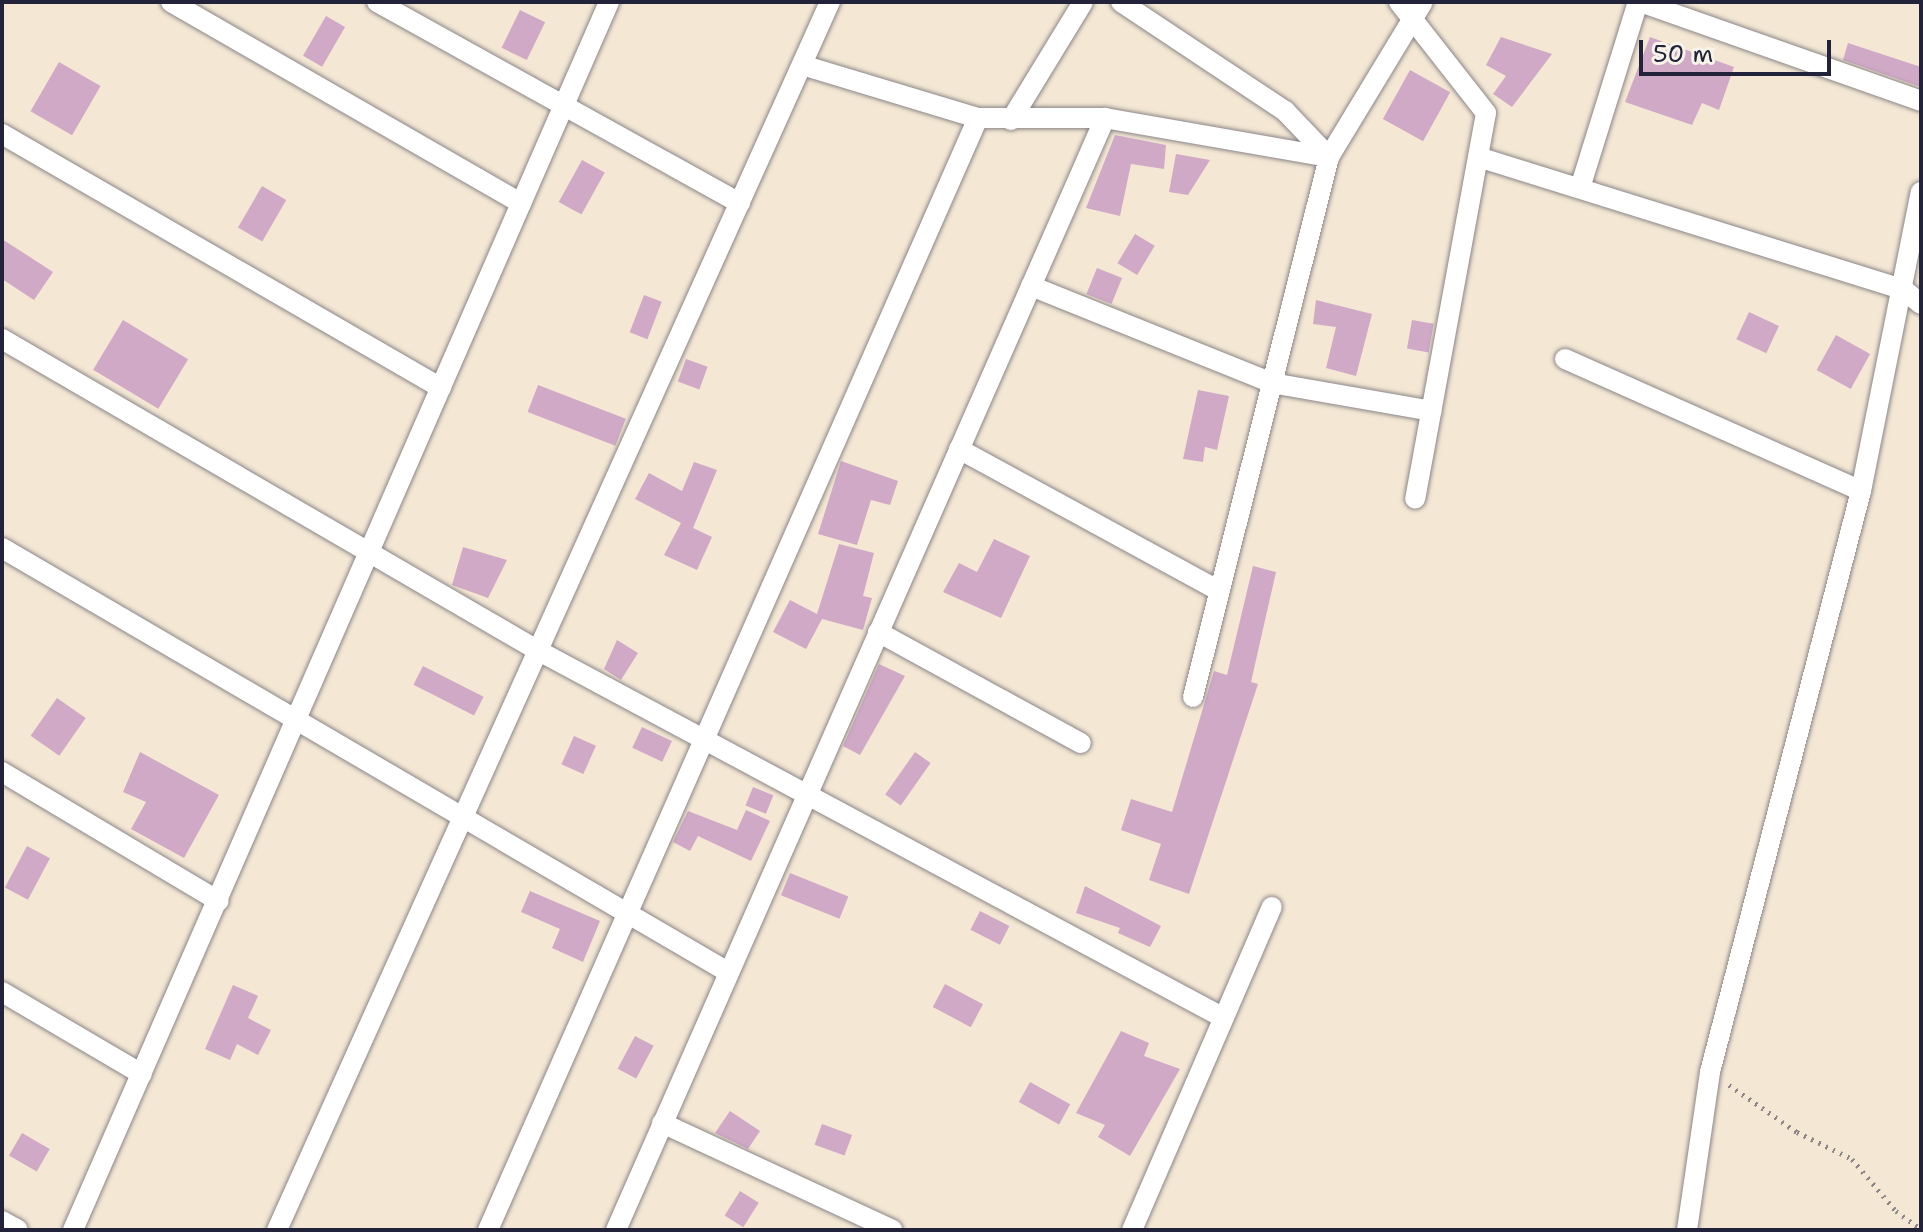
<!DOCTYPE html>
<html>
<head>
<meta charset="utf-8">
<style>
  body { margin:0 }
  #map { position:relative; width:1923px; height:1232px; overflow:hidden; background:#f4e8d4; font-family:"Shantell Sans",sans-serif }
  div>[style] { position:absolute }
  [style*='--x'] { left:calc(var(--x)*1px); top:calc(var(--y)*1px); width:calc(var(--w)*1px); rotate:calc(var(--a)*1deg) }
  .building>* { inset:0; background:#d0a9c7; transform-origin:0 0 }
  .path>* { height:5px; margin-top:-2.5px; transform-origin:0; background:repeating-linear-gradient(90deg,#8b8588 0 2px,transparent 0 8px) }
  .roads { filter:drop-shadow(0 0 2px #8b8588) drop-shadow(0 0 2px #8b8588) }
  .street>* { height:20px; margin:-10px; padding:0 10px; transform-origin:10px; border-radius:10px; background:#fff }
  span { translate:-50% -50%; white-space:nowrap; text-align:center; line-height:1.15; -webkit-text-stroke:8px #f7f3e8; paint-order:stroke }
  .frame { position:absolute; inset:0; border:4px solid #22223b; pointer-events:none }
  .scale { position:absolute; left:1639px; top:40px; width:192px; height:36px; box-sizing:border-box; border:4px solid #22223b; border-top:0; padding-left:10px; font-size:24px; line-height:28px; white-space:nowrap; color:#22223b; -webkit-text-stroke:6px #f7f3e8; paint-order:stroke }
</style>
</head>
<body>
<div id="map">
  <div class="building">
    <i style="left:520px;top:10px;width:28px;height:42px;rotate:26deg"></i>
    <i style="left:326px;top:16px;width:22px;height:46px;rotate:30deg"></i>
    <i style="clip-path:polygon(1501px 37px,1552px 54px,1512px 107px,1493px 94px,1506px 76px,1486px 65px)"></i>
    <i style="clip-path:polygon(1650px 37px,1734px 67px,1719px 110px,1702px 103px,1692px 125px,1625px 102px)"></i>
    <i style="clip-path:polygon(1848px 43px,1921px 67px,1921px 87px,1843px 60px)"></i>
    <i style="left:59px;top:62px;width:48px;height:57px;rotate:30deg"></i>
    <i style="left:1410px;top:70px;width:46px;height:56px;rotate:29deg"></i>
    <i style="clip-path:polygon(1115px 135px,1166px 145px,1164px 169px,1131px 164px,1120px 216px,1086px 208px)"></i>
    <i style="clip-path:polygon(1176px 154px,1210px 160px,1188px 195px,1169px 192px)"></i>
    <i style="left:582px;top:160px;width:26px;height:48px;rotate:29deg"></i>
    <i style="left:262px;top:186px;width:28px;height:48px;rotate:30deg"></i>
    <i style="left:1135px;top:234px;width:23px;height:34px;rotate:31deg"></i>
    <i style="clip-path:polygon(2px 239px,53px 272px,34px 300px,2px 279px)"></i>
    <i style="left:1097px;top:268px;width:27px;height:28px;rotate:22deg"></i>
    <i style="left:644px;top:295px;width:19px;height:40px;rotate:21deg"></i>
    <i style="clip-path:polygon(1316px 300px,1372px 314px,1356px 376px,1326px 368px,1336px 327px,1313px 324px)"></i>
    <i style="left:1749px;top:312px;width:33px;height:30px;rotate:25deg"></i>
    <i style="left:123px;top:320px;width:76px;height:58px;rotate:31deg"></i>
    <i style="left:1412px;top:320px;width:22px;height:29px;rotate:10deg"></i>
    <i style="left:1836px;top:335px;width:39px;height:40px;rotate:29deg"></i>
    <i style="left:686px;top:359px;width:23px;height:24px;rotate:20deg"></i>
    <i style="left:538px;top:385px;width:94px;height:29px;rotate:21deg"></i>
    <i style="clip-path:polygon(1198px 390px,1229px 396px,1217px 450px,1205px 447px,1203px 462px,1183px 459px)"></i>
    <i style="clip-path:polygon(841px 461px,898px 481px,890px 505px,871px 500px,857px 545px,818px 534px)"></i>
    <i style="clip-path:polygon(694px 462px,717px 470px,693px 528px,712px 537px,697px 570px,664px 555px,681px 523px,635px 499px,649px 473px,682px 491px)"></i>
    <i style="clip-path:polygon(994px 539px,1030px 556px,1001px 618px,943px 592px,959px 563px,977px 572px)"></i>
    <i style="clip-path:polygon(839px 544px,874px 553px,863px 596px,872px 598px,863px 630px,822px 619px,806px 649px,773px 632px,790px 600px,817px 614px)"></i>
    <i style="clip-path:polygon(463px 547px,507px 560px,488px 598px,452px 585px)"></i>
    <i style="clip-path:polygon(1253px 566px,1276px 572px,1251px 682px,1258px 684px,1189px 894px,1149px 880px,1161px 844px,1121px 830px,1131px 799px,1172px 812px,1214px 671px,1227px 675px)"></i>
    <i style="clip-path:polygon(617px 640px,638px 653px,621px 680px,604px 669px)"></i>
    <i style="clip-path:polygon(879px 664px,905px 676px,860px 755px,843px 746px)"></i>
    <i style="left:423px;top:666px;width:68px;height:21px;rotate:27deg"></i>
    <i style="left:57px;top:698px;width:35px;height:46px;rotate:35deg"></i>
    <i style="left:642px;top:727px;width:33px;height:23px;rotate:25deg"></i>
    <i style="left:574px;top:736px;width:24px;height:31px;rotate:24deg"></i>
    <i style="clip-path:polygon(140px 752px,219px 795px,184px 858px,131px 829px,146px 802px,123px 792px)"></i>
    <i style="left:915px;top:752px;width:19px;height:52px;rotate:35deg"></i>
    <i style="left:753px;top:787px;width:22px;height:20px;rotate:22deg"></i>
    <i style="clip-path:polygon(746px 810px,770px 821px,751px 861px,698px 836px,690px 851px,673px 842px,688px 811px,737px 830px)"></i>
    <i style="left:27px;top:846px;width:26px;height:47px;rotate:28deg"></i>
    <i style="left:790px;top:873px;width:63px;height:24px;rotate:22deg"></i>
    <i style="clip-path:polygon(1085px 886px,1161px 926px,1150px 947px,1118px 933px,1120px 928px,1076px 913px)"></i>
    <i style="clip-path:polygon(530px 891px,600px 921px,583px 962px,552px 948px,560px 929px,521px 912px)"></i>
    <i style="left:980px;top:911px;width:33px;height:21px;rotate:27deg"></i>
    <i style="left:945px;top:984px;width:43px;height:26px;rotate:28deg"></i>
    <i style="clip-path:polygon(233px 985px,258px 996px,248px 1018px,271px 1030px,258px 1055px,237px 1044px,230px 1060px,205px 1049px)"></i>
    <i style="clip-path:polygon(1121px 1031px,1149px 1043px,1144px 1056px,1180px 1069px,1130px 1156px,1098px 1137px,1105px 1125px,1076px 1113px)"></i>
    <i style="left:635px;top:1036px;width:21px;height:37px;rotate:28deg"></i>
    <i style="left:1030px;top:1082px;width:46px;height:23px;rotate:29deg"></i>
    <i style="clip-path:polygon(730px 1111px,760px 1131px,748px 1149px,715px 1133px)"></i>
    <i style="left:822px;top:1124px;width:32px;height:22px;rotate:20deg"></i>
    <i style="left:22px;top:1133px;width:32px;height:26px;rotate:30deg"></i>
    <i style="left:740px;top:1191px;width:22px;height:29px;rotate:32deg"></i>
  </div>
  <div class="path">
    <i style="--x:1729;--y:1085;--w:83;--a:34.7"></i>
    <i style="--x:1797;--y:1132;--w:61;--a:26.1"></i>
    <i style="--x:1852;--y:1159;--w:68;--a:49.8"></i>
    <i style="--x:1896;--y:1211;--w:31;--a:36"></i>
  </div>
  <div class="roads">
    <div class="street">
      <i style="--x:171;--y:2;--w:404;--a:29.9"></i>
      <i style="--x:377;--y:2;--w:415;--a:29"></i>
      <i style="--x:1121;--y:2;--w:197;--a:33.6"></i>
      <i style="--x:1285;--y:111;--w:64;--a:46.3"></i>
      <i style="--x:1399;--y:2;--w:141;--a:51.9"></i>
      <i style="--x:1486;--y:113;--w:392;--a:100.4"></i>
      <i style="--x:1640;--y:2;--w:298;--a:19.4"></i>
      <i style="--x:802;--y:65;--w:184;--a:16.8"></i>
      <i style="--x:978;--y:118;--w:127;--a:0"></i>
      <i style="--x:1105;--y:118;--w:227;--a:9.9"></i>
      <i style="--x:1011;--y:120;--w:138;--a:-58.6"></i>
      <i style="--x:2;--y:134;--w:507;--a:30.05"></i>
      <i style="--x:1478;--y:157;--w:445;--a:17.3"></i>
      <i style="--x:1903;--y:289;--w:23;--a:40"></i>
      <i style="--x:1580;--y:188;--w:195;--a:-72.7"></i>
      <i style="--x:1031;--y:286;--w:260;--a:21.9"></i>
      <i style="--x:1272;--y:383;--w:162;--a:9.9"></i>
      <i style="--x:2;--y:339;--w:619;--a:30.17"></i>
      <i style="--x:537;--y:650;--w:779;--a:28.18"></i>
      <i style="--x:1565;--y:359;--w:324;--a:24"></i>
      <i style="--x:959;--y:449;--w:296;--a:28.6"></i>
      <i style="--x:2;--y:548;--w:841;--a:30.29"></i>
      <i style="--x:878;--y:632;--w:231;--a:28.7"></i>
      <i style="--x:1193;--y:697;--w:557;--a:-75.86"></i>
      <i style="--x:1329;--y:157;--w:181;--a:-58.8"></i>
      <i style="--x:2;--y:772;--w:252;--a:30.8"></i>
      <i style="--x:2;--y:992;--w:162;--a:30.4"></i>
      <i style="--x:662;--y:1123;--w:254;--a:24.9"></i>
      <i style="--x:2;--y:1221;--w:18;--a:29"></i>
      <i style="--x:73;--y:1230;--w:1340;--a:-66.42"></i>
      <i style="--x:277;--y:1230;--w:1347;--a:-65.76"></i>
      <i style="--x:488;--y:1230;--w:1215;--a:-66.22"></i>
      <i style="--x:616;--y:1230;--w:1215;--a:-66.26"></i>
      <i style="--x:1132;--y:1230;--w:352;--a:-66.6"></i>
      <i style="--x:1687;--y:1230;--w:160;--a:-81.7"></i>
      <i style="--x:1710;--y:1072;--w:600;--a:-75.43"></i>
      <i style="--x:1861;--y:491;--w:305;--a:-78.7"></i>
    </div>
  </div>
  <div class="frame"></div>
  <div class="scale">50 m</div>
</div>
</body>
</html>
